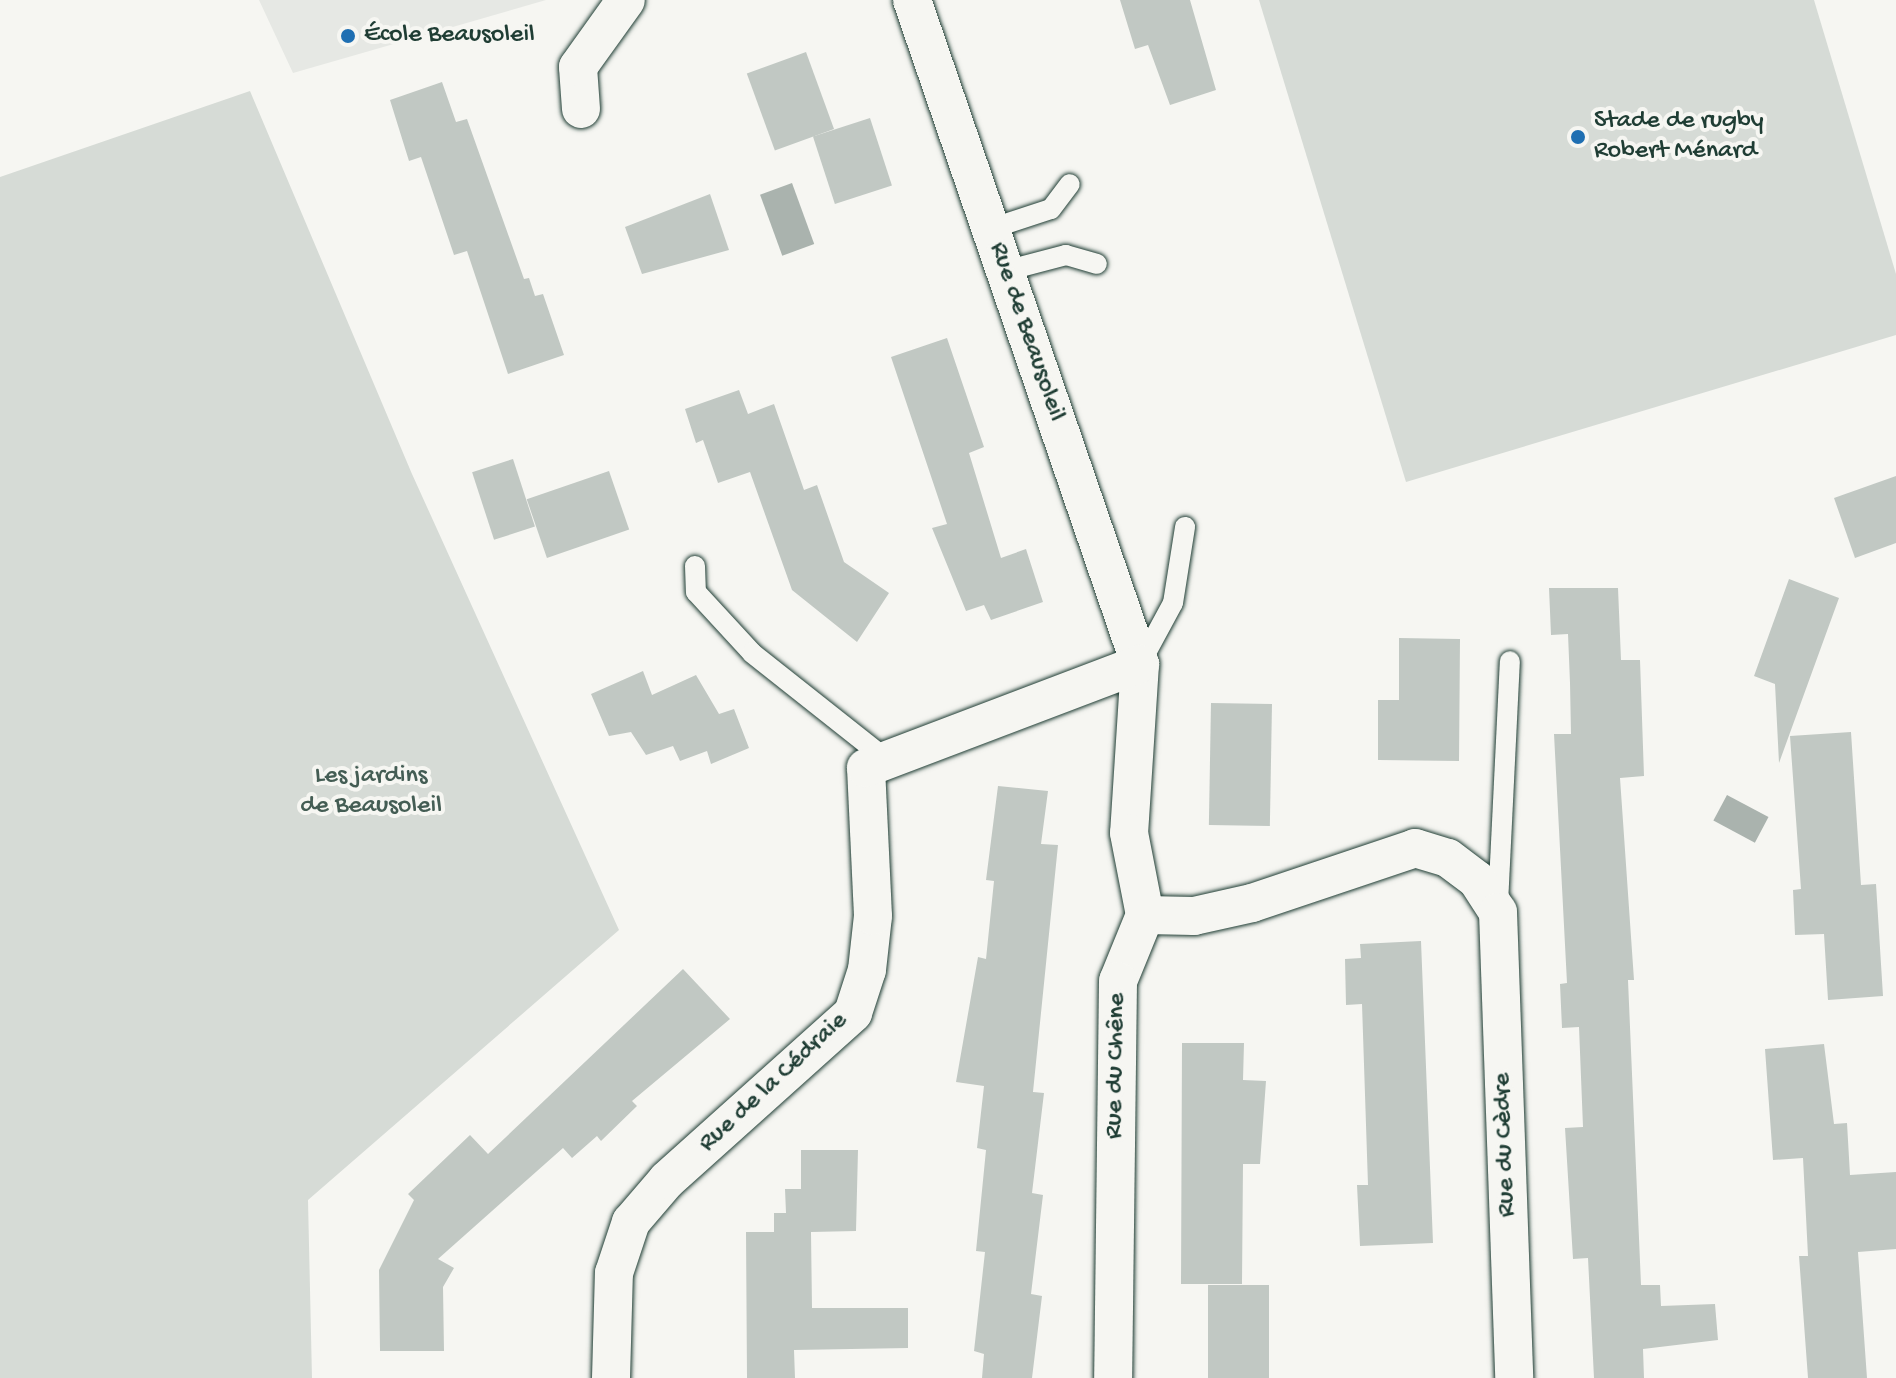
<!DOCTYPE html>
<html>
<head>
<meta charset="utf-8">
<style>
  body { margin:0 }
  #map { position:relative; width:1896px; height:1378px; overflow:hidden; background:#f6f6f2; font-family:"Gochi Hand",sans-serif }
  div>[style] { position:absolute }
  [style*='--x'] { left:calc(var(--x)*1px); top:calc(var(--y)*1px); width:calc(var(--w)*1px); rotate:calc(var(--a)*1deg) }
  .built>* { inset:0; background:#e6e8e4 }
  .green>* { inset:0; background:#d6dbd6 }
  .water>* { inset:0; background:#aab3ae; transform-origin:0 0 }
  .building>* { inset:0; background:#c1c8c3; transform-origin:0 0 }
  .roads { filter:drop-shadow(0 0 2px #1f3d34) drop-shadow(0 0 2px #1f3d34) }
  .service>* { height:20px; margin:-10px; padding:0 10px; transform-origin:10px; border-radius:10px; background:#f6f6f2 }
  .minor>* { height:38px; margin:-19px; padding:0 19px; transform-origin:19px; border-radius:19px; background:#f6f6f2 }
  .dots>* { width:22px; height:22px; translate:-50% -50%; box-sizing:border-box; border:4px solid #f6f6f2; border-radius:50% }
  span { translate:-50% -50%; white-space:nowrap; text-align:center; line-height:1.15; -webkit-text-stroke:8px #f6f6f2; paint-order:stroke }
  .poi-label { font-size:26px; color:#1f3d34 }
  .left { translate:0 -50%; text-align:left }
  .street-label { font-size:26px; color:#1f3d34 }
  .park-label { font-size:26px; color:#445d54 }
</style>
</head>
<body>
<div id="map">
  <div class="built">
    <i style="clip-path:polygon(259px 0,546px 0,293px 73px)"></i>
  </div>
  <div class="green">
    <i style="clip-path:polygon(1259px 0,1814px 0,1896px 274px,1896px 335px,1406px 482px)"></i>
    <i style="clip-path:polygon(250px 91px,412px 474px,619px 930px,308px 1200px,312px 1378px,0 1378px,0 177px)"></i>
  </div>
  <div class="water">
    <i style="left:792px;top:183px;width:65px;height:34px;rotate:70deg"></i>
    <i style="left:1727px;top:795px;width:47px;height:29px;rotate:28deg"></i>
  </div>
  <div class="building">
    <i style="clip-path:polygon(1120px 0,1190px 0,1216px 90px,1170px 105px,1148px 45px,1135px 49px)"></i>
    <i style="left:806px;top:52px;width:82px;height:63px;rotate:70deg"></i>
    <i style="clip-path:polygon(442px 82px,456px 122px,467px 119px,524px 279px,529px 278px,535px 296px,543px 294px,564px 355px,508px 374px,467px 251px,454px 255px,421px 157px,409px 161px,390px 100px)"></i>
    <i style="left:870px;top:118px;width:71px;height:60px;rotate:72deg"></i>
    <i style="clip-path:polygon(710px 194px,729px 250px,642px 274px,625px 227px)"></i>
    <i style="clip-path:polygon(947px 338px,984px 447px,969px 453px,1001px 558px,1026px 549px,1043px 602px,991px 620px,984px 605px,966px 611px,932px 528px,947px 524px,891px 357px)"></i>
    <i style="clip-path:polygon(739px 390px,748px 414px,774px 404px,804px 490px,817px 485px,844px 562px,889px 593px,857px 642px,792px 590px,750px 472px,718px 483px,703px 440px,696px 443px,685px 409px)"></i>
    <i style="left:513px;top:459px;width:71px;height:43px;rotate:72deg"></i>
    <i style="left:609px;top:471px;width:62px;height:87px;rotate:71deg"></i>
    <i style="clip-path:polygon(1896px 476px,1896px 543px,1855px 558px,1834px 498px)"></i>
    <i style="clip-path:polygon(1789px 579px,1839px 598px,1779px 763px,1775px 684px,1754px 676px)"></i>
    <i style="clip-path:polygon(1549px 588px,1618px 588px,1621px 660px,1640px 660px,1644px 776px,1620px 778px,1634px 980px,1628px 980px,1641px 1285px,1660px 1285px,1661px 1306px,1715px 1304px,1718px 1340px,1643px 1349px,1644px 1378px,1594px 1378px,1588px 1258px,1573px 1259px,1565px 1128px,1583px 1127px,1579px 1027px,1562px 1028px,1560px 984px,1567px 983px,1554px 734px,1571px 734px,1570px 683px,1568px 634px,1551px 635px)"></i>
    <i style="clip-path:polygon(1399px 638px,1460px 639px,1459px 761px,1378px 760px,1378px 700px,1399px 700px)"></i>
    <i style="clip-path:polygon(643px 671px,652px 695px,696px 675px,719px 714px,734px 709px,749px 748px,711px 764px,707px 751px,680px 761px,673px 746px,646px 755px,631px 732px,609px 736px,591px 694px)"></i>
    <i style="left:1211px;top:703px;width:61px;height:122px;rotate:1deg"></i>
    <i style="clip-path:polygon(1851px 732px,1861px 885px,1876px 884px,1883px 996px,1828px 1000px,1824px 934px,1795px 935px,1793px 890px,1801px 889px,1790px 736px)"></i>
    <i style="clip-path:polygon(998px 786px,1048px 791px,1041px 844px,1058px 845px,1033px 1092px,1044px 1093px,1032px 1193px,1043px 1195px,1031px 1294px,1042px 1296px,1032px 1378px,982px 1378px,984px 1354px,974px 1351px,985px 1252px,976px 1251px,986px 1150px,977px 1148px,984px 1086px,956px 1082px,978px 957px,986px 959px,994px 881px,986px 880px)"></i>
    <i style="clip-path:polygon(1421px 941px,1433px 1243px,1360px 1246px,1357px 1185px,1368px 1185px,1362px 1004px,1346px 1005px,1345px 959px,1361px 958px,1360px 944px)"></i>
    <i style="clip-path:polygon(683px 969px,730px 1019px,632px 1101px,637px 1106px,601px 1141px,597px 1136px,572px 1158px,563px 1148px,438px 1259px,454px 1268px,443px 1287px,444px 1351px,380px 1351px,379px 1270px,414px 1200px,408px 1194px,470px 1135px,488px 1154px)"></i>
    <i style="clip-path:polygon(1182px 1043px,1244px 1043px,1243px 1080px,1266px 1081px,1260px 1164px,1243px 1164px,1242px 1284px,1181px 1284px)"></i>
    <i style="clip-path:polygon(1824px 1044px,1834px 1124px,1847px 1123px,1850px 1175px,1896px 1172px,1896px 1249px,1858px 1252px,1867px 1378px,1808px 1378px,1799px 1256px,1808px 1256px,1803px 1158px,1773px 1160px,1765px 1049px)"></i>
    <i style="clip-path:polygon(801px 1150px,858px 1150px,856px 1231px,811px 1232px,812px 1308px,908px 1308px,908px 1348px,794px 1350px,795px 1378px,747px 1378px,746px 1232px,774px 1232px,774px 1213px,786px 1213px,785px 1189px,801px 1189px)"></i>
    <i style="left:1208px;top:1285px;width:61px;height:93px"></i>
  </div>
  <div class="roads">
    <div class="service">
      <i style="--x:990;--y:229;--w:64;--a:-18.2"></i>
      <i style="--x:1051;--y:209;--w:31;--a:-53"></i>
      <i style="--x:1005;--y:271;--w:63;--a:-14.7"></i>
      <i style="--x:1066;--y:255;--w:32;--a:16"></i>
      <i style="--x:695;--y:566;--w:26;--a:88"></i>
      <i style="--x:696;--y:592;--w:83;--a:47.4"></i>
      <i style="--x:752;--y:653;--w:167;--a:38.4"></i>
      <i style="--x:1140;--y:664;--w:69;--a:-61.6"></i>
      <i style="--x:1173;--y:603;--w:77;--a:-81"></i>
      <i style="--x:1498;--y:904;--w:243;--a:-87.2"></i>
    </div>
    <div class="minor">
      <i style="--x:912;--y:0;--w:702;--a:71.05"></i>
      <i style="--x:1140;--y:664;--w:169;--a:93.7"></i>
      <i style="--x:1129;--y:833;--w:84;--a:79"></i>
      <i style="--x:1145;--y:915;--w:71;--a:112.2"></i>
      <i style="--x:1118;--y:981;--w:397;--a:90.7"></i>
      <i style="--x:581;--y:109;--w:42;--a:-94.1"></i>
      <i style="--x:578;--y:67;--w:82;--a:-54.4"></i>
      <i style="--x:1145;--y:915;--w:49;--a:1.2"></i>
      <i style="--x:1194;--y:916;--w:59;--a:-12.6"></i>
      <i style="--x:1252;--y:903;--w:172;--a:-18.6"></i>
      <i style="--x:1415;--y:848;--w:34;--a:17"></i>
      <i style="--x:1448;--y:858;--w:36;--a:37"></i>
      <i style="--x:1477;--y:880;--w:38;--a:57"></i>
      <i style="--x:1498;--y:912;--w:466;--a:88"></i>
      <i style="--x:611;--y:1378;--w:105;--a:-88.4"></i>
      <i style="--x:614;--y:1273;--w:54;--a:-71.6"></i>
      <i style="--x:631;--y:1222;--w:55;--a:-49.4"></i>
      <i style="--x:667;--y:1180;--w:250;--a:-41.9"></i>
      <i style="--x:853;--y:1013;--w:45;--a:-72"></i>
      <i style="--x:867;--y:970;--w:54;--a:-83.7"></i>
      <i style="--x:873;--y:916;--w:148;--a:-92.7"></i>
      <i style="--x:866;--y:768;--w:293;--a:-20.8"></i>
    </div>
  </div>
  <div class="dots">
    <i style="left:348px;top:36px;background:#1f6fb2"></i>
    <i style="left:1578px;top:137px;background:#1f6fb2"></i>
  </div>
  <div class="poi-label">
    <span class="left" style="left:364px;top:36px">École Beausoleil</span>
    <span class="left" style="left:1594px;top:137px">Stade de rugby<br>Robert Ménard</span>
  </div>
  <div class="street-label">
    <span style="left:1026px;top:332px;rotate:71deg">Rue de Beausoleil</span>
    <span style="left:1117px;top:1066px;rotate:-89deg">Rue du Chêne</span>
    <span style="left:774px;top:1083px;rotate:-43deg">Rue de la Cédraie</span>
    <span style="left:1506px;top:1145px;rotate:-92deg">Rue du Cèdre</span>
  </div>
  <div class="park-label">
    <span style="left:371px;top:792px">Les jardins<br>de Beausoleil</span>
  </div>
</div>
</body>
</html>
